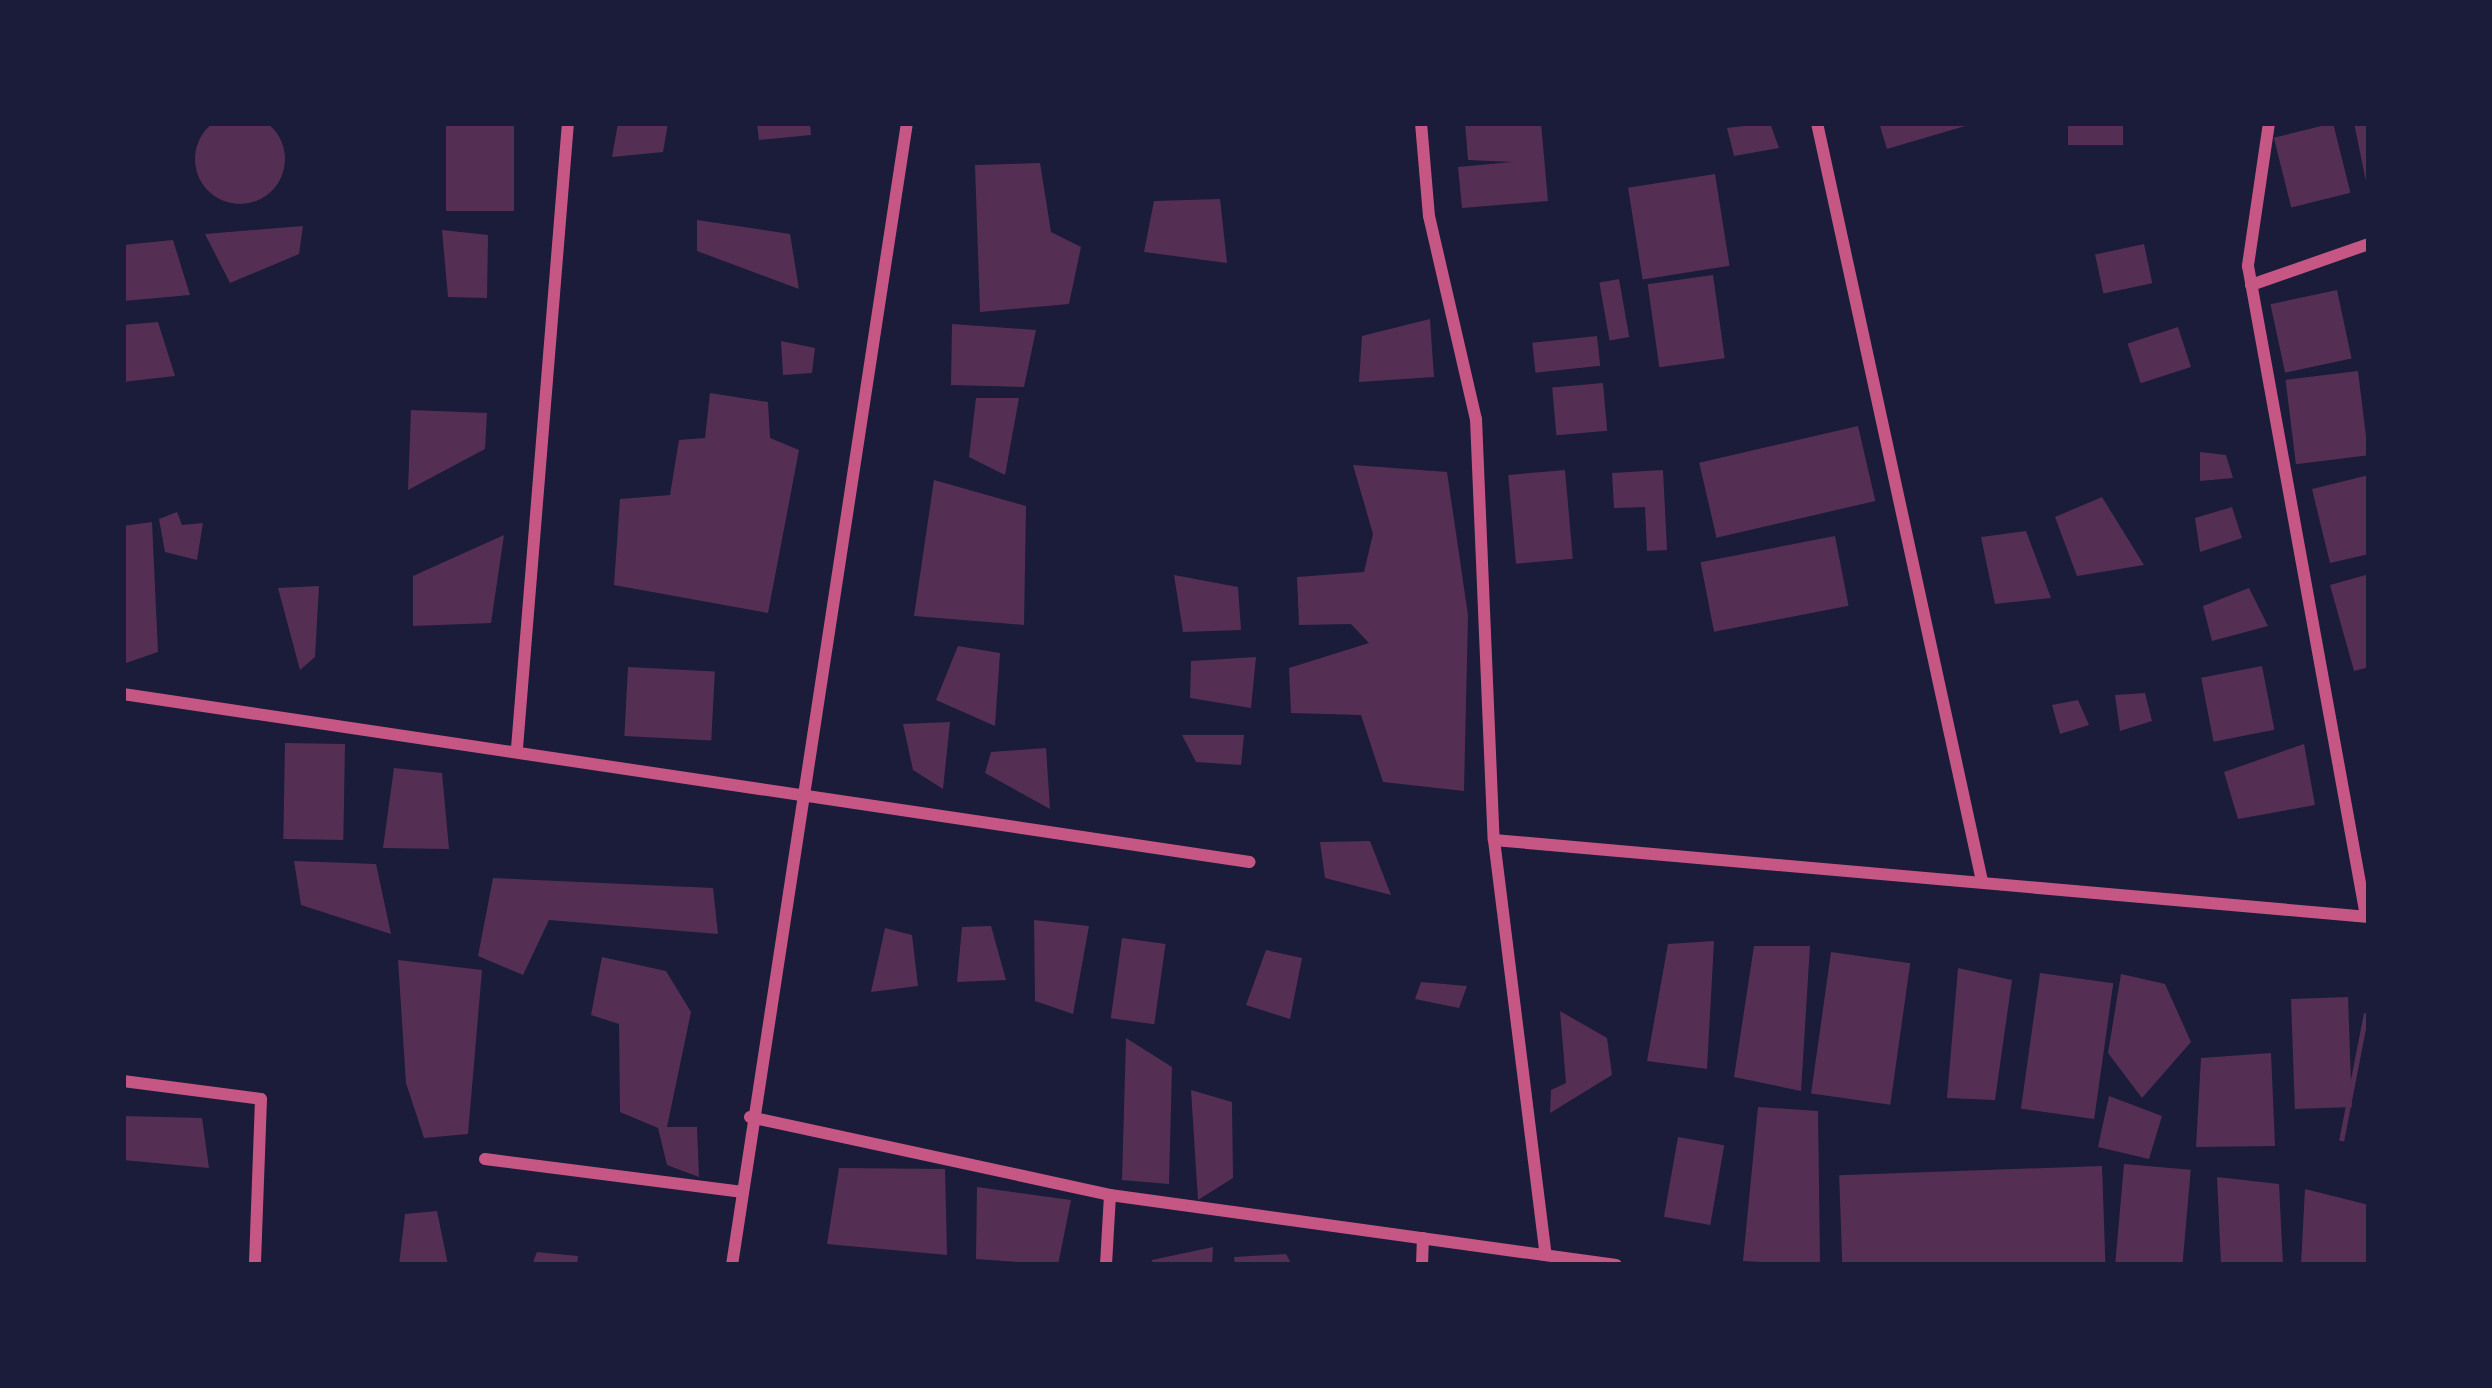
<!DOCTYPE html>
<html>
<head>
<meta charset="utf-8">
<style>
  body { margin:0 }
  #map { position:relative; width:2492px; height:1388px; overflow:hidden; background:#1b1b3a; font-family:Rubik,sans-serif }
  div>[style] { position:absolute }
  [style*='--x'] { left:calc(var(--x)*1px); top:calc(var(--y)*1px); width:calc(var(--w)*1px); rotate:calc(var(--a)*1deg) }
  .building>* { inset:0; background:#542f53; transform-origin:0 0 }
  .round { border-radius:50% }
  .minor>* { height:12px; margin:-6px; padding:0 6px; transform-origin:6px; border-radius:6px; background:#c65784 }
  span { translate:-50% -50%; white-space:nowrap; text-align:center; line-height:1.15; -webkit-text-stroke:9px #1b1b3a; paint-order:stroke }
  .frame { position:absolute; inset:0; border:126px solid #1b1b3a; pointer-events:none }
</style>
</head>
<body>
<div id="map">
  <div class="building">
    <i class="round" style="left:195px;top:114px;width:90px;height:90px"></i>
    <i style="left:446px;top:123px;width:68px;height:88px"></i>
    <i style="clip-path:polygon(618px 123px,668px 123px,663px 152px,612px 157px)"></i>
    <i style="clip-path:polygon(757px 123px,810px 123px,811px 135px,759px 140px)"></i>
    <i style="clip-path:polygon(1465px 123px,1541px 123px,1548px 201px,1462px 208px,1458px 167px,1512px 162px,1468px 160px)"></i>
    <i style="clip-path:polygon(1770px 123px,1779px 148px,1734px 156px,1727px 128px)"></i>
    <i style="clip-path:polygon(1879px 123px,1972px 123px,1972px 124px,1887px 149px)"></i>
    <i style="left:2068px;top:123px;width:55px;height:22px"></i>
    <i style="left:2333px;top:123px;width:72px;height:61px;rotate:76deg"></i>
    <i style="clip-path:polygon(2354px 123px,2369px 123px,2369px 185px,2367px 186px)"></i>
    <i style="clip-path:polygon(1040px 163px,1051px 232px,1081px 247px,1069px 304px,980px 312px,975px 165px)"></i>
    <i style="left:1715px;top:174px;width:93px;height:88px;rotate:81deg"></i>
    <i style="clip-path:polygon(1220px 199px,1227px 263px,1144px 252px,1154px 201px)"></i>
    <i style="clip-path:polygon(697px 220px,790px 234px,799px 289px,697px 251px)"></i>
    <i style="clip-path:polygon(303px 226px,299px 254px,230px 283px,205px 234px)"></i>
    <i style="clip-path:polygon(442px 230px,488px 235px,487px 298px,448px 297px)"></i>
    <i style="clip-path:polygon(173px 240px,190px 295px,123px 301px,123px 245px)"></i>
    <i style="left:2144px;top:244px;width:40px;height:50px;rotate:78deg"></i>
    <i style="left:1713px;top:275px;width:84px;height:66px;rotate:82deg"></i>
    <i style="left:1619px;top:279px;width:59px;height:20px;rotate:80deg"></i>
    <i style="left:2337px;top:290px;width:70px;height:68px;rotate:78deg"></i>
    <i style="clip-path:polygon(1430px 319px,1434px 377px,1359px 382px,1362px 336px)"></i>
    <i style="clip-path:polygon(158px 322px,175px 376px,123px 382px,123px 325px)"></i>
    <i style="clip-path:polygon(952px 324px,1036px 330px,1024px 387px,951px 385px)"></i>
    <i style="left:2178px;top:327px;width:42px;height:53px;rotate:72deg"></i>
    <i style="left:1597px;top:336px;width:30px;height:65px;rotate:84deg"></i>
    <i style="clip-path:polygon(781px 341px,815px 348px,812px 373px,783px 375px)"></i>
    <i style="left:2358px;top:371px;width:85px;height:73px;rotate:83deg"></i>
    <i style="left:1603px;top:383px;width:48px;height:51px;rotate:85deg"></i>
    <i style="clip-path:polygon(710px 393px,768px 402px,770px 438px,799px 450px,768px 613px,614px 585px,620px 499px,670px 495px,679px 440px,705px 438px)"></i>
    <i style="clip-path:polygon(976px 398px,1019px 398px,1005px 475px,969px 457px)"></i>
    <i style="clip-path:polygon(411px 410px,487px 413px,485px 449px,408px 490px)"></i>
    <i style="left:1858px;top:426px;width:77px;height:163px;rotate:77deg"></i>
    <i style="clip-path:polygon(2200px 452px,2226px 455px,2233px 478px,2200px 481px)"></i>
    <i style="clip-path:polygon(1353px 465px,1447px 472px,1468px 615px,1464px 791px,1383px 782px,1361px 715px,1291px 713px,1289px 668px,1369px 643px,1351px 624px,1299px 625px,1297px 577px,1364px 572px,1373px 534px)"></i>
    <i style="left:1565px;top:470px;width:89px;height:57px;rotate:85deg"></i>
    <i style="clip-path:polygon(1663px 470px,1667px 550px,1647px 551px,1645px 507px,1614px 508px,1612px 473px)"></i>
    <i style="clip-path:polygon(2369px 475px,2369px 554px,2330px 563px,2312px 489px)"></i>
    <i style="clip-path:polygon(934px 480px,1026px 506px,1024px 625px,914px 616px)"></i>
    <i style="clip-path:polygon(2102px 497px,2144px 565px,2077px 576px,2055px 517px)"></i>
    <i style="clip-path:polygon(2232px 507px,2242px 538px,2200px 552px,2195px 518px)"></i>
    <i style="clip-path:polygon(177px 512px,182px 525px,203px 523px,197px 560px,165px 552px,159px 519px)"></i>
    <i style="clip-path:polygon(152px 522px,158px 652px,123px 664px,123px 526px)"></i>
    <i style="clip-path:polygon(2026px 531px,2051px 598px,1995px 604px,1981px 537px)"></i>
    <i style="clip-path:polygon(504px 535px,491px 623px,413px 626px,413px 576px)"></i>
    <i style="left:1835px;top:536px;width:71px;height:137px;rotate:79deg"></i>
    <i style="clip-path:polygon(2369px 574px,2369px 667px,2354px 671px,2330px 585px)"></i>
    <i style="clip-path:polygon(1174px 575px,1238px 587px,1241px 630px,1183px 632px)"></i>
    <i style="clip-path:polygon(319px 586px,315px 657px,300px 670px,278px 588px)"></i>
    <i style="clip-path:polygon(2249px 588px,2268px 626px,2212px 641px,2203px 606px)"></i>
    <i style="clip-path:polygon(958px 646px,1000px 653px,995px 726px,936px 700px)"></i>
    <i style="clip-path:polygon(1256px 657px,1251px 708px,1190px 698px,1191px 661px)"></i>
    <i style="left:2262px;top:666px;width:65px;height:62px;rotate:79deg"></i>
    <i style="left:628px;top:667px;width:87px;height:69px;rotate:3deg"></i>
    <i style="clip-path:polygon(2145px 693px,2152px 721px,2120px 731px,2115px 695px)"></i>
    <i style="clip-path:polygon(2078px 700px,2089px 725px,2060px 734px,2052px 705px)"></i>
    <i style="clip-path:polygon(950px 722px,943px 789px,913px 770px,903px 724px)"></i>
    <i style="clip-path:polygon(1182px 735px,1244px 735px,1241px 765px,1196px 762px)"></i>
    <i style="left:285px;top:743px;width:60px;height:96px;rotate:1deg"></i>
    <i style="clip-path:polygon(2304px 744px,2315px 805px,2238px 819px,2224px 772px)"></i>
    <i style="clip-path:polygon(1046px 748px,1050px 809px,985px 773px,991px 752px)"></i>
    <i style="clip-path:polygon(394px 768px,442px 773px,449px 849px,383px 848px)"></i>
    <i style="clip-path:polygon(1370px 841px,1391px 895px,1325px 878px,1320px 842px)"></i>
    <i style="clip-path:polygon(294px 861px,376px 864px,391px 934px,301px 905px)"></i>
    <i style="clip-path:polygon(493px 878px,713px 888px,718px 934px,549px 920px,523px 975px,478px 956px)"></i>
    <i style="clip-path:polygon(1034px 920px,1089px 926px,1073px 1014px,1035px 1001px)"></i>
    <i style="clip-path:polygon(991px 926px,1006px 980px,957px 982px,962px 927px)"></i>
    <i style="clip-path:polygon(885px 928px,912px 935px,918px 986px,871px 992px)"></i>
    <i style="left:1122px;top:938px;width:44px;height:81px;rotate:8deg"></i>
    <i style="clip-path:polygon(1714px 941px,1707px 1069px,1647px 1061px,1668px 944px)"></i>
    <i style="clip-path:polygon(1754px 946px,1810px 946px,1801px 1091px,1734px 1077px)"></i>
    <i style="clip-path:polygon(1266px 950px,1302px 958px,1290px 1019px,1246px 1005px)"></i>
    <i style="left:1831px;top:952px;width:80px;height:143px;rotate:8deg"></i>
    <i style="clip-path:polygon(602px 957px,666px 971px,691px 1012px,667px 1127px,697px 1127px,699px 1177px,667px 1165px,658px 1128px,620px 1112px,619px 1024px,591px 1015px)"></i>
    <i style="clip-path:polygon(398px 960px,482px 970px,468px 1134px,424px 1138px,406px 1083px)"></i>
    <i style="clip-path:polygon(1958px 968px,2012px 980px,1995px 1100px,1947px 1098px)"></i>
    <i style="left:2040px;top:973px;width:74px;height:137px;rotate:8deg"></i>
    <i style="clip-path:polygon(2121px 974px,2165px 984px,2191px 1042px,2142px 1098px,2108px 1053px)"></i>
    <i style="clip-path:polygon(1421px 982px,1467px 986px,1459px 1008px,1415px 999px)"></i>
    <i style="left:2348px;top:997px;width:110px;height:57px;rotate:88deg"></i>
    <i style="clip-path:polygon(1560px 1011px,1607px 1038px,1612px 1075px,1550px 1113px,1551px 1090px,1566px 1083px)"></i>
    <i style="left:2364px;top:1013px;width:5px;height:130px;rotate:11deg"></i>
    <i style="clip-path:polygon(1126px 1038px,1172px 1067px,1169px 1184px,1122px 1180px)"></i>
    <i style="clip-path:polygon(2271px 1053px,2275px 1146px,2196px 1147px,2201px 1058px)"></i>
    <i style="clip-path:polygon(1191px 1090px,1232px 1102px,1233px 1178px,1198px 1200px)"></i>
    <i style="clip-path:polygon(2109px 1096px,2162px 1116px,2149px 1159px,2098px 1147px)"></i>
    <i style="clip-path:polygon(1758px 1107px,1818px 1111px,1820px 1265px,1743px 1261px)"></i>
    <i style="clip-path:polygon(123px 1116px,202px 1118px,209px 1168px,123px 1160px)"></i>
    <i style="left:1678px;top:1137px;width:47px;height:81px;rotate:10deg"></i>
    <i style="left:2124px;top:1164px;width:67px;height:101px;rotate:5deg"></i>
    <i style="left:2102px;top:1166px;width:99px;height:263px;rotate:88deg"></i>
    <i style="clip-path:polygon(839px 1168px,945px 1169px,947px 1255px,827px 1244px)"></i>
    <i style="clip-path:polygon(2217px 1177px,2279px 1184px,2283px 1265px,2221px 1265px)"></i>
    <i style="clip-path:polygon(977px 1187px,1071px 1200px,1058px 1265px,976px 1259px)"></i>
    <i style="clip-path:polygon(2305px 1189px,2369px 1205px,2369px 1265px,2301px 1265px)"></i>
    <i style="clip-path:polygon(437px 1211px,448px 1265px,399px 1265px,405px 1214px)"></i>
    <i style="clip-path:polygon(1213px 1247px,1212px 1265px,1151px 1265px,1152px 1260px)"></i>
    <i style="clip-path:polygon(537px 1252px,578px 1256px,577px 1265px,532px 1265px)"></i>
    <i style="clip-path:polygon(1286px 1254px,1292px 1265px,1235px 1265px,1234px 1257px)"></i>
  </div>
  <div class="minor">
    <i style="--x:1421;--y:123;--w:93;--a:85.1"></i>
    <i style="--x:1429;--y:216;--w:208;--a:77"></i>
    <i style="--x:1476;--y:419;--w:421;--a:87.6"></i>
    <i style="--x:1494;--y:840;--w:418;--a:82.9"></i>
    <i style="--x:1817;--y:123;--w:776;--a:77.72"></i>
    <i style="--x:2269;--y:123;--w:145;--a:98.4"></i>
    <i style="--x:2248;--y:266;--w:661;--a:79.71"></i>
    <i style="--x:2251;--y:285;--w:125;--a:-19.2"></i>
    <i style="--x:123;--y:694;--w:1139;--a:8.48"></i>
    <i style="--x:517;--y:748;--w:627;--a:-85.34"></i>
    <i style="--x:1494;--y:840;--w:878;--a:5.03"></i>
    <i style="--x:123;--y:1081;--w:139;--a:7.4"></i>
    <i style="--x:261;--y:1099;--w:166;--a:92.1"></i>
    <i style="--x:750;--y:1117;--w:368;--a:12.2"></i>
    <i style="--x:1110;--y:1195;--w:70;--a:93.3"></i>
    <i style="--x:485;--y:1159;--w:260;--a:7.3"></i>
    <i style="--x:1110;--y:1195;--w:511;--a:7.88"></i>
    <i style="--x:732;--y:1265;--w:1155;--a:-81.29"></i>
    <i style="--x:1422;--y:1265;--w:27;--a:-88"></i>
  </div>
  <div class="frame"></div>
</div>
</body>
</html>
